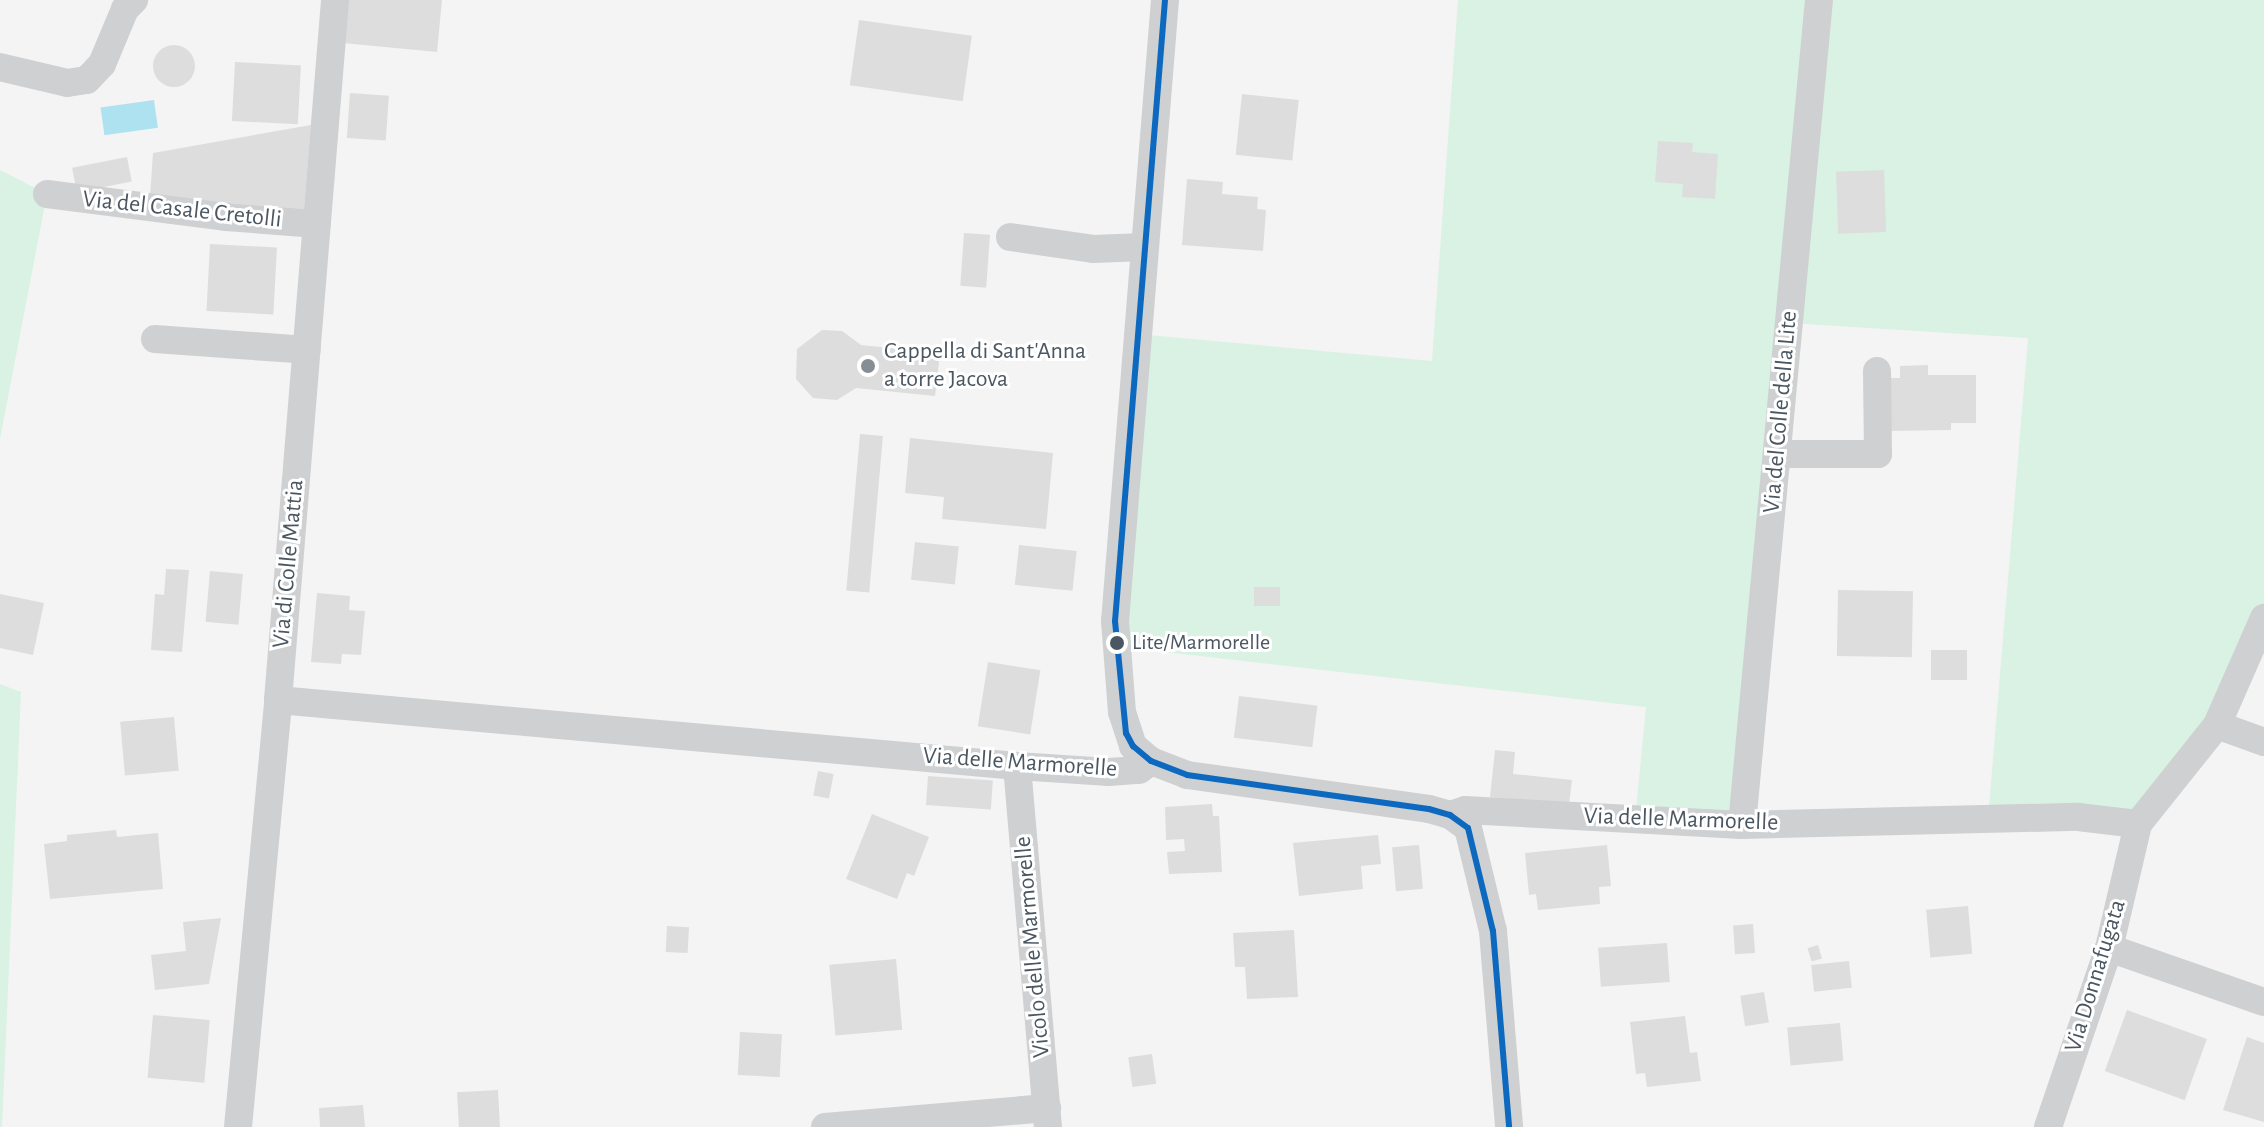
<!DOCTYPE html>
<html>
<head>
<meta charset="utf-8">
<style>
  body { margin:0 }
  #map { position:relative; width:2264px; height:1127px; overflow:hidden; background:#f4f4f4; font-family:"Alegreya Sans",sans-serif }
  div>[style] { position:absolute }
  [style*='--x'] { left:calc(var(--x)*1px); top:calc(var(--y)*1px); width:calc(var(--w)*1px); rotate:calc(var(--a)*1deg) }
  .green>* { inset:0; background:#d9f2e3 }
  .water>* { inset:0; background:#aee2f0; transform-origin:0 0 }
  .building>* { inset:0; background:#ddddde; transform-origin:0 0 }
  .round { border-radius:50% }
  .minor>* { height:28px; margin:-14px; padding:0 14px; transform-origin:14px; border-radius:14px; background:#ced0d2 }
  .bus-1>* { height:6px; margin:-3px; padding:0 3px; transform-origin:3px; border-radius:3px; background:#0c69bf }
  .dots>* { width:22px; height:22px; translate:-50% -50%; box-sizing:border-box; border:4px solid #fff; border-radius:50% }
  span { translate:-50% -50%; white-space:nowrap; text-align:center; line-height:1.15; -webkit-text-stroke:6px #fff; paint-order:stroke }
  .bus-label { font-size:22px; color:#4a5661 }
  .left { translate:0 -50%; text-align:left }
  .street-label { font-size:24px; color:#4a5661 }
  .poi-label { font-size:24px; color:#4a5661 }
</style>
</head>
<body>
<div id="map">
  <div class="green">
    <i style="clip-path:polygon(1458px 0,2264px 0,2264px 618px,2217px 725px,2138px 824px,1988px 819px,2028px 338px,1789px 323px,1742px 825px,1635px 820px,1646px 707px,1104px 645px,1137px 334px,1432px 361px)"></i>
    <i style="clip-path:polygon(0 170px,47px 194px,0 439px)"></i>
    <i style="clip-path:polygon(0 684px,21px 692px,2px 1127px,0 1127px)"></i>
  </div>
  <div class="water">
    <i style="left:154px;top:100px;width:28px;height:54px;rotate:82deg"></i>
  </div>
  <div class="building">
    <i style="clip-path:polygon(348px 0,442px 0,437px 52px,343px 43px)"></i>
    <i style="left:859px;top:20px;width:114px;height:66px;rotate:8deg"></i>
    <i class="round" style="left:153px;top:45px;width:42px;height:42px"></i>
    <i style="left:235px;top:62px;width:66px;height:59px;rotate:3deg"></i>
    <i style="left:350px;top:93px;width:39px;height:45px;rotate:4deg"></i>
    <i style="left:1242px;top:94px;width:57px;height:61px;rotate:6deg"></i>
    <i style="clip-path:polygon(311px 125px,304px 209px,150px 197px,153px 153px)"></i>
    <i style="clip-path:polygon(1658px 141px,1693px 143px,1692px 152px,1718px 154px,1715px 199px,1682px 197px,1683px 184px,1655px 182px)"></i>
    <i style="left:127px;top:157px;width:25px;height:56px;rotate:79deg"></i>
    <i style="left:1884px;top:170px;width:62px;height:48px;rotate:88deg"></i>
    <i style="clip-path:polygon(1187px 179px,1223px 182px,1222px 194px,1258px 197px,1257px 209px,1266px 210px,1263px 251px,1182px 245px)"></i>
    <i style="left:964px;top:233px;width:26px;height:53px;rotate:4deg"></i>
    <i style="left:210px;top:244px;width:67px;height:67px;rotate:3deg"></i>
    <i style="clip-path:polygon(822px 330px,842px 331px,861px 345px,940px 353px,935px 396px,856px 388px,837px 400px,813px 398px,796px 379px,797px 349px)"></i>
    <i style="clip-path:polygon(1928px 365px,1928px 375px,1976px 375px,1976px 423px,1951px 423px,1951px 430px,1886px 431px,1885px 378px,1900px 378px,1900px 366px)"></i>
    <i style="left:860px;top:434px;width:23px;height:157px;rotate:5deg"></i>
    <i style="clip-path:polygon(910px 438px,1053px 453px,1046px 529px,942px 519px,944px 497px,905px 493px)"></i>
    <i style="left:915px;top:542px;width:44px;height:38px;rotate:6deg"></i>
    <i style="left:1019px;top:545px;width:58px;height:40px;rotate:6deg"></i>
    <i style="clip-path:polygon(166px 569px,189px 570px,182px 652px,151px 650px,155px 594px,164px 595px)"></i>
    <i style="left:210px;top:571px;width:33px;height:51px;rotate:5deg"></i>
    <i style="left:1254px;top:587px;width:26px;height:19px"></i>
    <i style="left:1838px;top:590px;width:75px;height:66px;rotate:1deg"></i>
    <i style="clip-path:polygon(317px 593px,350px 596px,349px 610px,365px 611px,361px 655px,342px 654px,341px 664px,311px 662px)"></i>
    <i style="clip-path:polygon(0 594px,44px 603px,33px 655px,0 648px)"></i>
    <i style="left:1931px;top:650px;width:36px;height:30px"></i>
    <i style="left:988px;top:662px;width:53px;height:65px;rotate:9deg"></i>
    <i style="left:1239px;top:696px;width:79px;height:42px;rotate:7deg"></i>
    <i style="left:174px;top:717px;width:54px;height:54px;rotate:85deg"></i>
    <i style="clip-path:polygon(1495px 750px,1515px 752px,1513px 774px,1572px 780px,1569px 805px,1490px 797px)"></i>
    <i style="left:818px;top:771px;width:16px;height:25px;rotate:11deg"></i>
    <i style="left:928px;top:776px;width:65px;height:29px;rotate:4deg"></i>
    <i style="clip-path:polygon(1212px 804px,1213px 816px,1219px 816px,1222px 872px,1169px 874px,1167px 852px,1185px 851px,1184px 839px,1166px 840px,1165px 807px)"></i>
    <i style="clip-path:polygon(872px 814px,929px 837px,914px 876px,907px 873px,897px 899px,846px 879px)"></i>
    <i style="clip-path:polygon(116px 830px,117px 837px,158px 833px,163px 889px,50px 899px,44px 844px,67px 841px,67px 835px)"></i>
    <i style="clip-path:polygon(1378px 835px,1381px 864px,1361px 866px,1363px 889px,1299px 896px,1293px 843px)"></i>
    <i style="left:1419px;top:845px;width:44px;height:27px;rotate:85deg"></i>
    <i style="clip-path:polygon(1607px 845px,1611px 886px,1599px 887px,1600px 904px,1538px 910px,1536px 894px,1529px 895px,1525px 853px)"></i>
    <i style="left:1968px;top:906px;width:48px;height:42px;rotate:85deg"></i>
    <i style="clip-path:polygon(221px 918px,209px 984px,155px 990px,151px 955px,186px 951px,183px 922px)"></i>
    <i style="left:1753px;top:924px;width:29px;height:20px;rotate:86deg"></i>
    <i style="left:667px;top:926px;width:22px;height:26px;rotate:3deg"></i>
    <i style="clip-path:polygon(1294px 930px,1298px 997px,1247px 999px,1245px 967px,1235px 967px,1233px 933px)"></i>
    <i style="left:1667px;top:943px;width:39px;height:69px;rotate:86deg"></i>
    <i style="left:1818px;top:945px;width:14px;height:11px;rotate:73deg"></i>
    <i style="left:896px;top:959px;width:71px;height:67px;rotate:85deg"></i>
    <i style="left:1849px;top:961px;width:27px;height:38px;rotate:84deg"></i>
    <i style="left:1764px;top:992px;width:31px;height:24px;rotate:81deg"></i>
    <i style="left:2127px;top:1010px;width:85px;height:65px;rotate:20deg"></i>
    <i style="left:153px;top:1015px;width:57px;height:63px;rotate:5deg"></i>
    <i style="clip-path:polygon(1685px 1016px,1690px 1053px,1697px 1052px,1701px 1081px,1647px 1087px,1645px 1073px,1636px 1074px,1630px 1022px)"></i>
    <i style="left:1840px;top:1023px;width:38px;height:53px;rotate:85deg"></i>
    <i style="left:740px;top:1032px;width:42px;height:43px;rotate:3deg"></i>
    <i style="clip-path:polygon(2247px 1037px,2264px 1043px,2264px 1122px,2223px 1110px)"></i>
    <i style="left:1152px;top:1054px;width:30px;height:24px;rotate:82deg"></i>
    <i style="left:498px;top:1090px;width:37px;height:41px;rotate:87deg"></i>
    <i style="clip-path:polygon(363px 1105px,365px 1127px,320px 1127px,319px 1108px)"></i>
  </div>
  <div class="minor">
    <i style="--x:1165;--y:0;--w:623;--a:94.6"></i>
    <i style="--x:1115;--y:621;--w:91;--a:85.6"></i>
    <i style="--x:1122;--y:712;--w:36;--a:72"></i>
    <i style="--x:1133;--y:746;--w:23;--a:40"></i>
    <i style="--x:1151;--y:761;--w:39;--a:21"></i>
    <i style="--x:1187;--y:775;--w:244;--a:8"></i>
    <i style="--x:1429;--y:809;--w:22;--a:16"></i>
    <i style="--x:1450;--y:815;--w:16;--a:-18"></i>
    <i style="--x:1465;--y:810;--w:277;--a:3.1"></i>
    <i style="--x:1742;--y:825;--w:336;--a:-1.4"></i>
    <i style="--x:2078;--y:817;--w:60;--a:6.7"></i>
    <i style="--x:0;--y:67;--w:69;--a:13.4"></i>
    <i style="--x:67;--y:83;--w:20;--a:-9"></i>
    <i style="--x:87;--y:80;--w:22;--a:-47"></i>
    <i style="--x:102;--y:64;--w:60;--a:-67.3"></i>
    <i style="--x:125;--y:9;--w:13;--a:-45"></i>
    <i style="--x:47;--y:194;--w:180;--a:7.3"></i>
    <i style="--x:226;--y:217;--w:91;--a:4.4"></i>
    <i style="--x:1010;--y:237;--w:84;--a:8.2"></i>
    <i style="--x:1093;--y:249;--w:51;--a:-2.2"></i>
    <i style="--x:155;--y:339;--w:152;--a:4.1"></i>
    <i style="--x:1777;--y:454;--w:101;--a:0"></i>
    <i style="--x:1878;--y:454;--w:83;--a:-90.7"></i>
    <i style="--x:278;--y:700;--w:742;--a:5.1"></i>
    <i style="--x:1017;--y:766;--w:92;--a:3.7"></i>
    <i style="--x:1109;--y:772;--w:30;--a:-4"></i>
    <i style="--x:1139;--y:770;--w:15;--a:-37"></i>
    <i style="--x:2217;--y:725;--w:117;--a:-66.3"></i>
    <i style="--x:1017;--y:766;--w:362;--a:85.1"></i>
    <i style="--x:1450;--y:815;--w:22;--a:36"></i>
    <i style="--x:1468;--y:828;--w:106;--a:76.4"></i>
    <i style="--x:1493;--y:931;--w:197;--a:85.3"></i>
    <i style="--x:1742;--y:825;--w:829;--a:-84.67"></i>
    <i style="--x:2109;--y:948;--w:164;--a:19.2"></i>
    <i style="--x:238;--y:1127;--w:429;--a:-84.6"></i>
    <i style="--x:278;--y:700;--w:702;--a:-85.34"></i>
    <i style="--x:825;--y:1127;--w:223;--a:-4.9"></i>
    <i style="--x:2048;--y:1127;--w:189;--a:-71.2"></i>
    <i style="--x:2109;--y:948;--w:127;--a:-76.8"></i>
    <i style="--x:2138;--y:824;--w:127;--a:-51.4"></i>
    <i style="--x:2217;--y:725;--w:50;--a:19.9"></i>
  </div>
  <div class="bus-1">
    <i style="--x:1165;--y:0;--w:623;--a:94.6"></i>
    <i style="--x:1115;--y:621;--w:113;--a:84.4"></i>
    <i style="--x:1126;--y:733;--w:15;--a:62"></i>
    <i style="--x:1133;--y:746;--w:23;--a:40"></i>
    <i style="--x:1151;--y:761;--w:39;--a:21"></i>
    <i style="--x:1187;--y:775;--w:244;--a:8"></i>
    <i style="--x:1429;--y:809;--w:22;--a:16"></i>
    <i style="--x:1450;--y:815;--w:22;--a:36"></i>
    <i style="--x:1468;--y:828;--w:106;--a:76.4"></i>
    <i style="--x:1493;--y:931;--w:197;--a:85.3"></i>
  </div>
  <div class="dots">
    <i style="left:868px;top:366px;background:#868d94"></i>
    <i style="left:1117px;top:643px;background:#4a5661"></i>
  </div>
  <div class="bus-label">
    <span class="left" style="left:1132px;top:643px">Lite/Marmorelle</span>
  </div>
  <div class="street-label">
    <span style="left:182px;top:210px;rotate:6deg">Via del Casale Cretolli</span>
    <span style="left:1781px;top:412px;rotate:-85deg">Via del Colle della Lite</span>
    <span style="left:289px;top:564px;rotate:-85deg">Via di Colle Mattia</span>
    <span style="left:1020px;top:763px;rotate:4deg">Via delle Marmorelle</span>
    <span style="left:1681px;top:820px;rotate:2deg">Via delle Marmorelle</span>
    <span style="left:1033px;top:947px;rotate:-95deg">Vicolo delle Marmorelle</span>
    <span style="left:2096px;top:976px;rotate:-73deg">Via Donnafugata</span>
  </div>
  <div class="poi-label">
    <span class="left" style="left:884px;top:366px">Cappella di Sant'Anna<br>a torre Jacova</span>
  </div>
</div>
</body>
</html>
